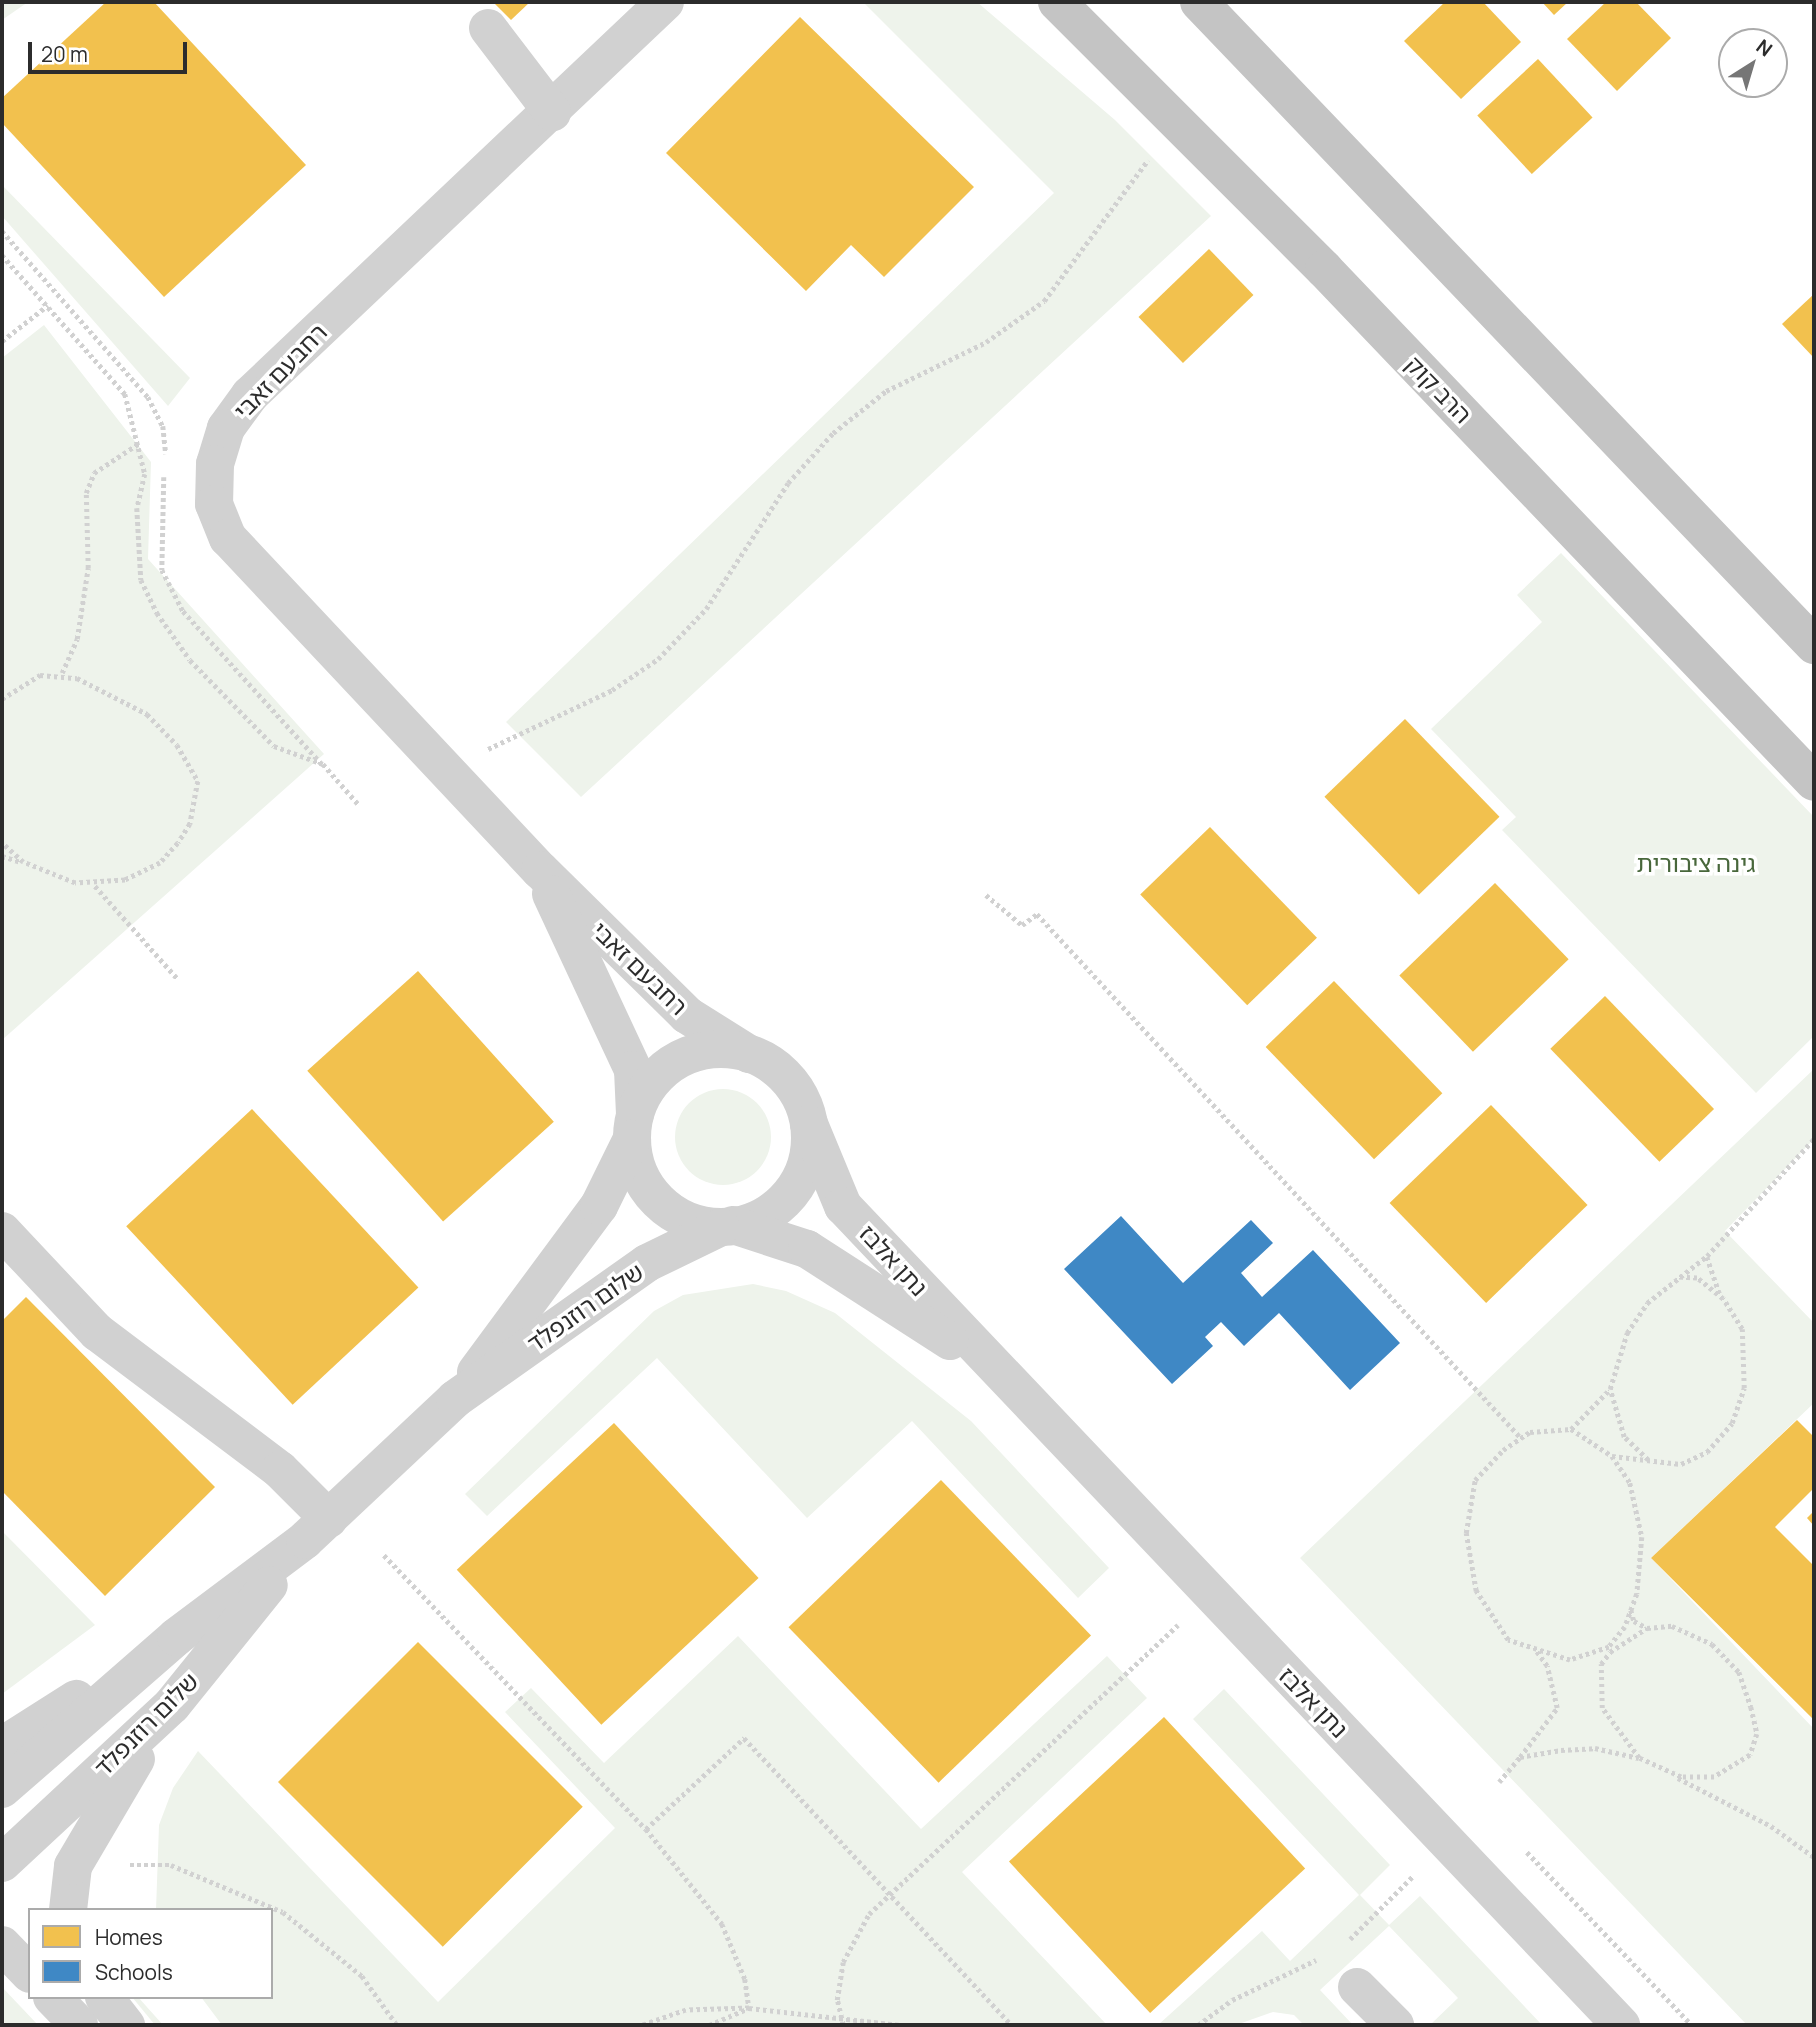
<!DOCTYPE html>
<html>
<head>
<meta charset="utf-8">
<style>
  body { margin:0 }
  #map { position:relative; width:1816px; height:2027px; overflow:hidden; background:#fff; font-family:Manrope,"Noto Sans Hebrew",sans-serif }
  div>[style] { position:absolute }
  [style*='--x'] { left:calc(var(--x)*1px); top:calc(var(--y)*1px); width:calc(var(--w)*1px); rotate:calc(var(--a)*1deg) }
  .green>* { inset:0; background:#eef3eb }
  .round { border-radius:50% }
  .homes>* { inset:0; background:#f2c14e; transform-origin:0 0 }
  .schools>* { inset:0; background:#3f88c5 }
  .path>* { height:4.5px; margin-top:-2.25px; transform-origin:0; background:repeating-linear-gradient(90deg,#d1d1d1 0 3.5px,transparent 0 7px) }
  .minor>* { height:38px; margin:-19px; padding:0 19px; transform-origin:19px; border-radius:19px; background:#d1d1d1 }
  .minor>.ring { margin:-19px; padding:0; box-sizing:content-box; background:none; border:38px solid #d1d1d1; border-radius:50% }
  .major>* { height:38px; margin:-19px; padding:0 19px; transform-origin:19px; border-radius:19px; background:#c4c4c4 }
  span { translate:-50% -50%; white-space:nowrap; text-align:center; line-height:1.15; -webkit-text-stroke:7px #fff; paint-order:stroke }
  .street-label { font-size:24px; color:#2c2c2c }
  .park-label { font-size:24px; color:#48673b }
  .frame { position:absolute; inset:0; border:4px solid #2c2c2c; pointer-events:none }
  .legend { position:absolute; left:28px; top:1908px; width:245px; height:91px; box-sizing:border-box; background:#fff; border:2px solid #ababab; margin:0; padding:9px 12px; list-style:none; font-size:21px; color:#2c2c2c }
  .legend li { display:flex; align-items:center; gap:14px; height:35px }
  .legend b { width:35px; border:2px solid #ababab }
  .north { position:absolute; left:1718px; top:28px; width:70px; height:70px; box-sizing:border-box; background:#fff; border:2px solid #ababab; border-radius:50%; rotate:37deg; font-size:19px; font-weight:700; line-height:28px; text-align:center; color:#2c2c2c }
  .north::after { content:''; display:block; margin:auto; width:24px; height:32px; background:#767676; clip-path:polygon(50% 0,100% 100%,50% 72%,0 100%) }
  .scale { position:absolute; left:28px; top:42px; width:159px; height:32px; box-sizing:border-box; border:4px solid #2c2c2c; border-top:0; padding-left:9px; font-size:21px; line-height:24px; white-space:nowrap; color:#2c2c2c; -webkit-text-stroke:5px #fff; paint-order:stroke }
</style>
</head>
<body>
<div id="map">
  <div class="green">
    <i style="clip-path:polygon(2px 2px,28px 2px,2px 20px)"></i>
    <i style="clip-path:polygon(863px 2px,977px 2px,1115px 120px,1211px 216px,581px 797px,506px 722px,1054px 193px)"></i>
    <i style="clip-path:polygon(2px 185px,190px 378px,168px 406px,2px 216px)"></i>
    <i style="clip-path:polygon(44px 325px,151px 462px,148px 559px,324px 754px,2px 1040px,2px 358px)"></i>
    <i style="clip-path:polygon(1561px 553px,1814px 817px,1814px 1036px,1756px 1093px,1502px 830px,1516px 817px,1431px 729px,1542px 622px,1517px 595px)"></i>
    <i style="clip-path:polygon(1814px 1069px,1814px 1139px,1725px 1231px,1814px 1323px,1814px 1403px,1651px 1558px,1814px 1729px,1814px 2025px,1747px 2025px,1300px 1558px)"></i>
    <i class="round" style="left:675px;top:1089px;width:96px;height:96px"></i>
    <i style="clip-path:polygon(753px 1284px,786px 1291px,835px 1313px,971px 1421px,1109px 1568px,1078px 1598px,912px 1421px,807px 1518px,657px 1358px,487px 1516px,465px 1494px,654px 1311px,683px 1295px)"></i>
    <i style="clip-path:polygon(2px 1531px,95px 1625px,2px 1694px)"></i>
    <i style="clip-path:polygon(738px 1636px,921px 1829px,1107px 1656px,1147px 1698px,962px 1872px,1107px 2025px,222px 2025px,201px 1997px,271px 1997px,271px 1910px,156px 1910px,159px 1825px,173px 1788px,198px 1751px,438px 2002px,615px 1828px,505px 1712px,531px 1688px,604px 1763px)"></i>
    <i style="clip-path:polygon(1224px 1689px,1390px 1865px,1360px 1895px,1389px 1925px,1420px 1896px,1542px 2025px,1430px 2025px,1458px 1998px,1389px 1926px,1320px 1990px,1353px 2025px,1304px 2025px,1294px 2015px,1273px 2012px,1236px 2025px,1158px 2025px,1262px 1931px,1290px 1961px,1359px 1895px,1193px 1719px)"></i>
    <i style="clip-path:polygon(2px 1987px,38px 2025px,2px 2025px)"></i>
    <i style="clip-path:polygon(132px 1997px,138px 1997px,163px 2025px,155px 2025px)"></i>
  </div>
  <div class="homes">
    <i style="clip-path:polygon(106px 2px,154px 2px,306px 165px,164px 297px,2px 123px,2px 98px)"></i>
    <i style="clip-path:polygon(493px 2px,530px 2px,511px 20px)"></i>
    <i style="clip-path:polygon(1445px 2px,1483px 2px,1521px 42px,1461px 99px,1404px 41px)"></i>
    <i style="clip-path:polygon(1542px 2px,1568px 2px,1554px 15px)"></i>
    <i style="clip-path:polygon(1606px 2px,1636px 2px,1671px 38px,1617px 91px,1567px 39px)"></i>
    <i style="clip-path:polygon(800px 17px,974px 187px,884px 277px,851px 245px,806px 291px,666px 153px)"></i>
    <i style="left:1538px;top:59px;width:80px;height:83px;rotate:47deg"></i>
    <i style="left:1209px;top:249px;width:64px;height:98px;rotate:46deg"></i>
    <i style="clip-path:polygon(1814px 294px,1814px 358px,1782px 324px)"></i>
    <i style="left:1405px;top:719px;width:136px;height:112px;rotate:46deg"></i>
    <i style="left:1210px;top:827px;width:154px;height:97px;rotate:46deg"></i>
    <i style="left:1495px;top:883px;width:106px;height:133px;rotate:46deg"></i>
    <i style="left:418px;top:971px;width:203px;height:149px;rotate:48deg"></i>
    <i style="left:1334px;top:981px;width:156px;height:95px;rotate:46deg"></i>
    <i style="left:1605px;top:996px;width:157px;height:76px;rotate:46deg"></i>
    <i style="left:1491px;top:1105px;width:139px;height:141px;rotate:46deg"></i>
    <i style="left:252px;top:1109px;width:244px;height:172px;rotate:47deg"></i>
    <i style="clip-path:polygon(26px 1297px,215px 1487px,105px 1596px,2px 1491px,2px 1321px)"></i>
    <i style="clip-path:polygon(1797px 1420px,1814px 1437px,1814px 1488px,1775px 1527px,1814px 1566px,1814px 1720px,1651px 1558px)"></i>
    <i style="left:614px;top:1423px;width:212px;height:215px;rotate:47deg"></i>
    <i style="left:941px;top:1480px;width:216px;height:212px;rotate:46deg"></i>
    <i style="clip-path:polygon(1814px 1511px,1814px 1526px,1807px 1518px)"></i>
    <i style="left:418px;top:1642px;width:233px;height:198px;rotate:45deg"></i>
    <i style="left:1164px;top:1717px;width:207px;height:212px;rotate:47deg"></i>
  </div>
  <div class="schools">
    <i style="clip-path:polygon(1121px 1216px,1183px 1283px,1251px 1220px,1273px 1243px,1241px 1273px,1262px 1297px,1313px 1250px,1400px 1343px,1350px 1390px,1279px 1313px,1244px 1346px,1221px 1322px,1205px 1337px,1213px 1346px,1172px 1384px,1064px 1269px)"></i>
  </div>
  <div class="path">
    <i style="--x:2;--y:231;--w:221;--a:48.7"></i>
    <i style="--x:148;--y:397;--w:33;--a:63"></i>
    <i style="--x:163;--y:426;--w:28;--a:84"></i>
    <i style="--x:2;--y:255;--w:186;--a:48.5"></i>
    <i style="--x:125;--y:394;--w:82;--a:76"></i>
    <i style="--x:145;--y:474;--w:35;--a:103"></i>
    <i style="--x:137;--y:508;--w:72;--a:86.8"></i>
    <i style="--x:141;--y:580;--w:37;--a:64"></i>
    <i style="--x:157;--y:613;--w:57;--a:54.9"></i>
    <i style="--x:190;--y:660;--w:120;--a:45.7"></i>
    <i style="--x:274;--y:746;--w:52;--a:20.2"></i>
    <i style="--x:323;--y:764;--w:55;--a:48.7"></i>
    <i style="--x:2;--y:341;--w:58;--a:-38"></i>
    <i style="--x:164;--y:477;--w:93;--a:91.2"></i>
    <i style="--x:162;--y:570;--w:46;--a:62.9"></i>
    <i style="--x:183;--y:611;--w:205;--a:47.8"></i>
    <i style="--x:62;--y:673;--w:37;--a:-66"></i>
    <i style="--x:77;--y:639;--w:72;--a:-81.2"></i>
    <i style="--x:88;--y:568;--w:75;--a:-91.5"></i>
    <i style="--x:86;--y:493;--w:22;--a:-68"></i>
    <i style="--x:94;--y:473;--w:53;--a:-33.4"></i>
    <i style="--x:2;--y:699;--w:45;--a:-32.3"></i>
    <i style="--x:40;--y:675;--w:37;--a:5"></i>
    <i style="--x:77;--y:678;--w:79;--a:27.2"></i>
    <i style="--x:147;--y:714;--w:43;--a:45.9"></i>
    <i style="--x:177;--y:745;--w:42;--a:59.7"></i>
    <i style="--x:198;--y:781;--w:44;--a:100.5"></i>
    <i style="--x:190;--y:824;--w:22;--a:122"></i>
    <i style="--x:178;--y:843;--w:27;--a:132"></i>
    <i style="--x:160;--y:863;--w:39;--a:154"></i>
    <i style="--x:125;--y:880;--w:50;--a:176.6"></i>
    <i style="--x:75;--y:883;--w:56;--a:-158"></i>
    <i style="--x:23;--y:862;--w:28;--a:-138"></i>
    <i style="--x:488;--y:749;--w:137;--a:-25.4"></i>
    <i style="--x:612;--y:690;--w:55;--a:-34"></i>
    <i style="--x:658;--y:659;--w:69;--a:-46.2"></i>
    <i style="--x:706;--y:609;--w:150;--a:-56.9"></i>
    <i style="--x:788;--y:483;--w:67;--a:-48"></i>
    <i style="--x:833;--y:433;--w:68;--a:-38.4"></i>
    <i style="--x:886;--y:391;--w:111;--a:-26.1"></i>
    <i style="--x:986;--y:342;--w:71;--a:-35.3"></i>
    <i style="--x:1044;--y:301;--w:175;--a:-53.6"></i>
    <i style="--x:2;--y:856;--w:20;--a:18"></i>
    <i style="--x:95;--y:886;--w:125;--a:48.3"></i>
    <i style="--x:986;--y:895;--w:47;--a:39.8"></i>
    <i style="--x:1022;--y:925;--w:19;--a:-36"></i>
    <i style="--x:1037;--y:914;--w:713;--a:47.27"></i>
    <i style="--x:1707;--y:1257;--w:39;--a:71"></i>
    <i style="--x:1571;--y:1429;--w:54;--a:-45.7"></i>
    <i style="--x:1612;--y:1456;--w:32;--a:56"></i>
    <i style="--x:1630;--y:1483;--w:55;--a:77.5"></i>
    <i style="--x:1642;--y:1537;--w:57;--a:95"></i>
    <i style="--x:1637;--y:1594;--w:35;--a:110"></i>
    <i style="--x:1625;--y:1627;--w:26;--a:129"></i>
    <i style="--x:1609;--y:1647;--w:41;--a:161.6"></i>
    <i style="--x:1570;--y:1660;--w:65;--a:-162.1"></i>
    <i style="--x:1508;--y:1640;--w:59;--a:-123.1"></i>
    <i style="--x:1476;--y:1591;--w:59;--a:-99.8"></i>
    <i style="--x:1466;--y:1533;--w:54;--a:-80.4"></i>
    <i style="--x:1475;--y:1480;--w:41;--a:-47"></i>
    <i style="--x:1503;--y:1450;--w:32;--a:-34"></i>
    <i style="--x:1530;--y:1432;--w:41;--a:-4.2"></i>
    <i style="--x:1571;--y:1429;--w:49;--a:33.4"></i>
    <i style="--x:1612;--y:1456;--w:69;--a:6.6"></i>
    <i style="--x:1681;--y:1464;--w:29;--a:-25"></i>
    <i style="--x:1707;--y:1452;--w:38;--a:-49"></i>
    <i style="--x:1732;--y:1423;--w:37;--a:-71"></i>
    <i style="--x:1744;--y:1388;--w:59;--a:-91.9"></i>
    <i style="--x:1742;--y:1329;--w:36;--a:-122"></i>
    <i style="--x:1723;--y:1299;--w:33;--a:-141"></i>
    <i style="--x:1697;--y:1278;--w:19;--a:-177"></i>
    <i style="--x:1648;--y:1460;--w:33;--a:-136"></i>
    <i style="--x:1624;--y:1437;--w:50;--a:-106.3"></i>
    <i style="--x:1610;--y:1389;--w:59;--a:-73.1"></i>
    <i style="--x:1627;--y:1333;--w:36;--a:-56"></i>
    <i style="--x:1647;--y:1303;--w:76;--a:-38.1"></i>
    <i style="--x:1707;--y:1256;--w:159;--a:-47.6"></i>
    <i style="--x:384;--y:1555;--w:379;--a:46.3"></i>
    <i style="--x:646;--y:1829;--w:122;--a:51.3"></i>
    <i style="--x:722;--y:1924;--w:60;--a:67.3"></i>
    <i style="--x:745;--y:1979;--w:29;--a:82"></i>
    <i style="--x:749;--y:2008;--w:63;--a:178.2"></i>
    <i style="--x:686;--y:2010;--w:46;--a:160.8"></i>
    <i style="--x:1631;--y:1610;--w:11;--a:75"></i>
    <i style="--x:1634;--y:1621;--w:15;--a:28"></i>
    <i style="--x:1672;--y:1626;--w:44;--a:24.2"></i>
    <i style="--x:1712;--y:1644;--w:39;--a:46"></i>
    <i style="--x:1739;--y:1672;--w:37;--a:71"></i>
    <i style="--x:1751;--y:1707;--w:28;--a:77"></i>
    <i style="--x:1757;--y:1734;--w:22;--a:108"></i>
    <i style="--x:1750;--y:1755;--w:42;--a:148.6"></i>
    <i style="--x:1714;--y:1777;--w:33;--a:180"></i>
    <i style="--x:1681;--y:1777;--w:46;--a:-155.7"></i>
    <i style="--x:1639;--y:1758;--w:62;--a:-126.5"></i>
    <i style="--x:1602;--y:1708;--w:44;--a:-91.3"></i>
    <i style="--x:1601;--y:1664;--w:15;--a:-53"></i>
    <i style="--x:1610;--y:1652;--w:44;--a:-33"></i>
    <i style="--x:1647;--y:1628;--w:25;--a:-5"></i>
    <i style="--x:1520;--y:1757;--w:61;--a:-52.9"></i>
    <i style="--x:1557;--y:1708;--w:43;--a:-103.4"></i>
    <i style="--x:1547;--y:1666;--w:19;--a:-126"></i>
    <i style="--x:1678;--y:1778;--w:105;--a:27.3"></i>
    <i style="--x:1771;--y:1826;--w:53;--a:35.8"></i>
    <i style="--x:1499;--y:1782;--w:33;--a:-50"></i>
    <i style="--x:1520;--y:1757;--w:42;--a:-9.7"></i>
    <i style="--x:1561;--y:1750;--w:34;--a:-3"></i>
    <i style="--x:1595;--y:1748;--w:45;--a:12.8"></i>
    <i style="--x:646;--y:1829;--w:134;--a:-42.9"></i>
    <i style="--x:744;--y:1738;--w:393;--a:47"></i>
    <i style="--x:1527;--y:1852;--w:239;--a:46.4"></i>
    <i style="--x:130;--y:1865;--w:41;--a:0"></i>
    <i style="--x:171;--y:1865;--w:121;--a:22.8"></i>
    <i style="--x:283;--y:1912;--w:102;--a:39"></i>
    <i style="--x:362;--y:1976;--w:60;--a:54.5"></i>
    <i style="--x:1350;--y:1939;--w:89;--a:-45"></i>
    <i style="--x:709;--y:2025;--w:43;--a:-23"></i>
    <i style="--x:749;--y:2008;--w:152;--a:6.4"></i>
    <i style="--x:843;--y:2025;--w:26;--a:-103"></i>
    <i style="--x:837;--y:2000;--w:38;--a:-81"></i>
    <i style="--x:843;--y:1962;--w:55;--a:-61.6"></i>
    <i style="--x:869;--y:1914;--w:423;--a:-43.1"></i>
    <i style="--x:1198;--y:2025;--w:42;--a:-36.3"></i>
    <i style="--x:1232;--y:2000;--w:93;--a:-25.5"></i>
  </div>
  <div class="minor">
    <i style="--x:665;--y:2;--w:572;--a:136.56"></i>
    <i style="--x:250;--y:395;--w:41;--a:126"></i>
    <i style="--x:226;--y:428;--w:38;--a:107"></i>
    <i style="--x:215;--y:464;--w:40;--a:91.4"></i>
    <i style="--x:214;--y:504;--w:37;--a:68"></i>
    <i style="--x:228;--y:538;--w:456;--a:46.8"></i>
    <i style="--x:540;--y:870;--w:206;--a:44.6"></i>
    <i style="--x:687;--y:1015;--w:73;--a:32.2"></i>
    <i style="--x:488;--y:28;--w:106;--a:52.7"></i>
    <i style="--x:551;--y:894;--w:194;--a:65"></i>
    <i style="--x:633;--y:1070;--w:44;--a:87.4"></i>
    <i class="ring" style="left:632px;top:1049px;width:140px;height:140px"></i>
    <i style="--x:809;--y:1124;--w:89;--a:67.5"></i>
    <i style="--x:843;--y:1206;--w:1130;--a:46.47"></i>
    <i style="--x:733;--y:1225;--w:78;--a:18"></i>
    <i style="--x:807;--y:1249;--w:170;--a:32.8"></i>
    <i style="--x:2;--y:1231;--w:139;--a:46.8"></i>
    <i style="--x:97;--y:1332;--w:229;--a:37"></i>
    <i style="--x:280;--y:1470;--w:69;--a:45"></i>
    <i style="--x:476;--y:1372;--w:207;--a:-53.5"></i>
    <i style="--x:599;--y:1206;--w:75;--a:-63.8"></i>
    <i style="--x:2;--y:1746;--w:88;--a:-32.4"></i>
    <i style="--x:2;--y:1789;--w:231;--a:-41.1"></i>
    <i style="--x:176;--y:1637;--w:161;--a:-36.9"></i>
    <i style="--x:305;--y:1540;--w:206;--a:-43.2"></i>
    <i style="--x:455;--y:1399;--w:235;--a:-35.3"></i>
    <i style="--x:647;--y:1263;--w:82;--a:-25.9"></i>
    <i style="--x:2;--y:1863;--w:232;--a:-42.9"></i>
    <i style="--x:172;--y:1705;--w:154;--a:-51.1"></i>
    <i style="--x:68;--y:1910;--w:44;--a:-83.5"></i>
    <i style="--x:73;--y:1866;--w:124;--a:-59.5"></i>
    <i style="--x:2;--y:1945;--w:40;--a:46"></i>
    <i style="--x:1357;--y:1987;--w:54;--a:45"></i>
    <i style="--x:52;--y:1997;--w:39;--a:46"></i>
    <i style="--x:104;--y:1997;--w:36;--a:52"></i>
  </div>
  <div class="major">
    <i style="--x:1057;--y:2;--w:378;--a:45"></i>
    <i style="--x:1324;--y:269;--w:709;--a:46.31"></i>
    <i style="--x:1199;--y:2;--w:890;--a:46.28"></i>
  </div>
  <div class="street-label">
    <span style="left:280px;top:371px;rotate:-46deg">רחבעם זאבי</span>
    <span style="left:1439px;top:389px;rotate:46deg">הרב קוק</span>
    <span style="left:640px;top:968px;rotate:44deg">רחבעם זאבי</span>
    <span style="left:894px;top:1260px;rotate:47deg">נתן אלבז</span>
    <span style="left:585px;top:1307px;rotate:-35deg">שלום רוזנפלד</span>
    <span style="left:1314px;top:1702px;rotate:46deg">נתן אלבז</span>
    <span style="left:146px;top:1724px;rotate:-45deg">שלום רוזנפלד</span>
  </div>
  <div class="park-label">
    <span style="left:1696px;top:863px">גינה ציבורית</span>
  </div>
  <div class="frame"></div>
  <ul class="legend">
  <li><b style="height:19px;background:#f2c14e"></b>Homes</li>
  <li><b style="height:19px;background:#3f88c5"></b>Schools</li>
  </ul>
  <div class="north">N</div>
  <div class="scale">20 m</div>
</div>
</body>
</html>
